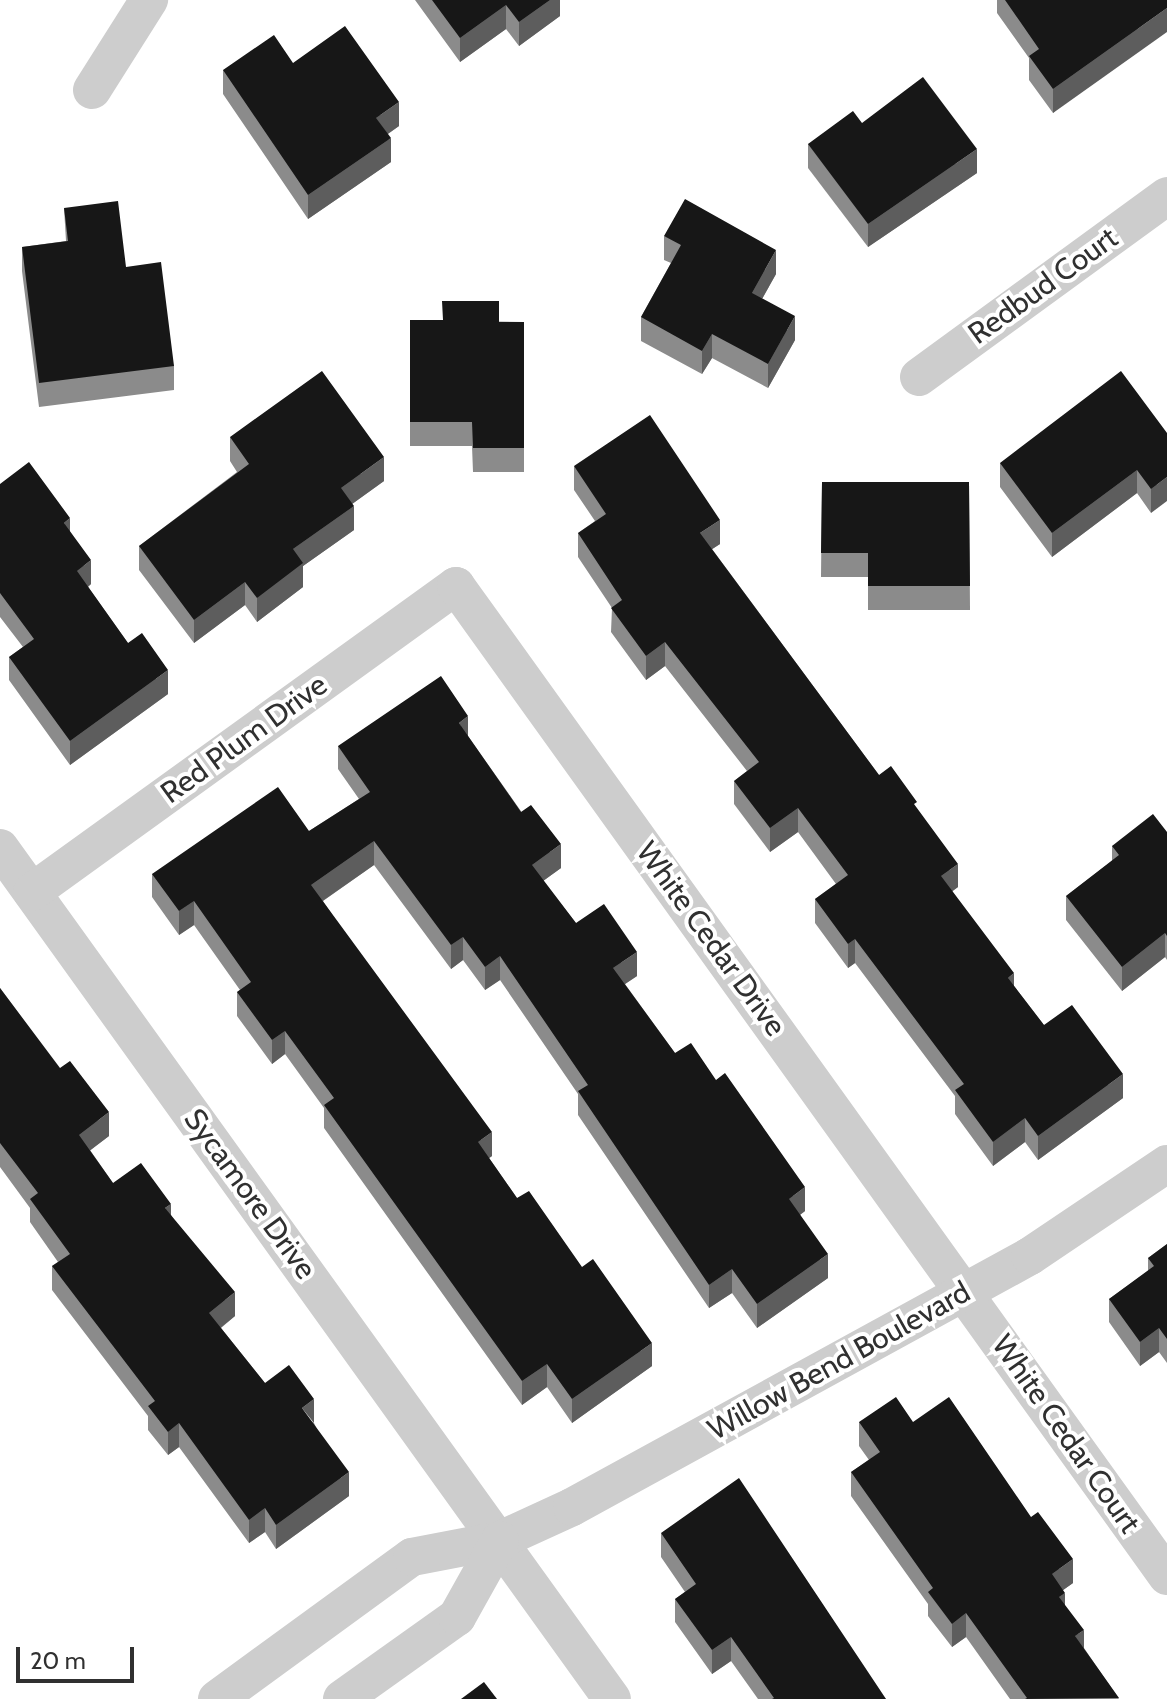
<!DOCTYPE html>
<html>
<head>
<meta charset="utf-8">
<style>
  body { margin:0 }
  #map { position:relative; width:1167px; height:1699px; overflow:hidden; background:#fff; font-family:Cabin,sans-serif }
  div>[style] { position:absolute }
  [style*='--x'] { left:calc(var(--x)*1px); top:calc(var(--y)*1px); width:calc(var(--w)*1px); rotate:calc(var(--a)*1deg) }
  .street>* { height:38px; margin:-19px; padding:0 19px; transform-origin:19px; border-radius:19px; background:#cdcdcd }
  .wall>* { inset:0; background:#8b8b8b }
  .shaded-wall>* { inset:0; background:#5d5d5d }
  .building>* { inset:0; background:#171717 }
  span { translate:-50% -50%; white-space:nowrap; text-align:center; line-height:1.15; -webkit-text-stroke:8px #fff; paint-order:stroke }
  .street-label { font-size:30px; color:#303030 }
  .scale { position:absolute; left:16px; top:1647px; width:118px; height:36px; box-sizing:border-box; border:4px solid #303030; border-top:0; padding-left:10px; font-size:24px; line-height:28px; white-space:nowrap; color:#303030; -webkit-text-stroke:6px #fff; paint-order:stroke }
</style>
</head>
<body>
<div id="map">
  <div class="street">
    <i style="--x:92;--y:90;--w:107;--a:-57.7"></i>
    <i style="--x:919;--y:377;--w:307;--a:-36.1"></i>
    <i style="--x:0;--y:848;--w:1048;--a:54.28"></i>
    <i style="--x:32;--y:892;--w:523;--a:-35.82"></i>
    <i style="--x:456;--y:586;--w:1219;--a:54.31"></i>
    <i style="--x:217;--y:1699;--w:241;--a:-36.1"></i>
    <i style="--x:412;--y:1557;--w:90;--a:-10.9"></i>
    <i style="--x:500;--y:1540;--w:79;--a:-24.6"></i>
    <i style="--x:572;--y:1507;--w:522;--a:-28.72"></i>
    <i style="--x:1030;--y:1256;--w:165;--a:-33.9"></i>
    <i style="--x:342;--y:1699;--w:141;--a:-35.5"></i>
    <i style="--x:457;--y:1617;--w:88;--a:-60.8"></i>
  </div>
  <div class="wall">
    <i style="clip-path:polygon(415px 0,560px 0,560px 16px,519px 46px,506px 29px,460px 62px)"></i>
    <i style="clip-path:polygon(997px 0,1167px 0,1053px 113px,1029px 80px,1029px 58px,997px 13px)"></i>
    <i style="clip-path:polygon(293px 63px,399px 126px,388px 134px,391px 162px,308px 219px,223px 94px,223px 70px)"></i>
    <i style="clip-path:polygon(862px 123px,977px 173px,868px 247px,808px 168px,808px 144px)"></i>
    <i style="clip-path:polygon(64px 208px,126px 267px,174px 366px,174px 390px,39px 407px,22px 271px,22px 247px,66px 241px)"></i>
    <i style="clip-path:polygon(664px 236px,776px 274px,762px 299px,795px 340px,768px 388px,712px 358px,702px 374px,641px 341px,641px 317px,671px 263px,664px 260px)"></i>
    <i style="clip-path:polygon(410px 320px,524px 322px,524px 472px,473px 472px,472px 446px,410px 446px)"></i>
    <i style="clip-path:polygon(1167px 433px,1151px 513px,1137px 493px,1052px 557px,1000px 487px,1000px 463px)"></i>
    <i style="clip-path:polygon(230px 437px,384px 481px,352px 504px,354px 530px,303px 566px,303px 587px,257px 622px,245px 605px,194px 643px,139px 570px,139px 546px,237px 472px,230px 461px)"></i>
    <i style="clip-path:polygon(574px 466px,720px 544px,712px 549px,879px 775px,917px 809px,958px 887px,952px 891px,1014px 986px,1044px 1025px,1123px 1098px,1038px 1160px,1025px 1142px,993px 1166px,955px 1114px,955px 1096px,855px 963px,848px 968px,815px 923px,815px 899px,836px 884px,798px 832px,770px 852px,734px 804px,734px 781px,747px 771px,665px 666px,646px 680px,611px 632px,612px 608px,578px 557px,578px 533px,595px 521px,574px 490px)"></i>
    <i style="clip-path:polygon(822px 482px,969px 482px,970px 610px,868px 610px,868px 577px,821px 577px)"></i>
    <i style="clip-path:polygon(0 484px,70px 532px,91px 584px,88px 587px,128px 643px,168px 694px,70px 765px,9px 680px,9px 657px,23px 647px,0 617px)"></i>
    <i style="clip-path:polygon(468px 736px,561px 868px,543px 881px,576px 923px,637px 976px,625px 984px,675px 1053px,805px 1211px,800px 1215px,828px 1278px,757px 1328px,732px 1293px,709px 1308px,578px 1115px,578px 1094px,500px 980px,485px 990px,463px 960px,451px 969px,374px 865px,323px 901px,492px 1156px,489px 1158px,517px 1198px,652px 1366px,572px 1423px,547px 1387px,522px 1405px,324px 1128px,324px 1108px,285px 1054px,272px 1064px,237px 1016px,237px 992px,240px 990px,194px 925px,179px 935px,152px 897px,152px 874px,309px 831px,359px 799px,338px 769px,338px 746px)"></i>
    <i style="clip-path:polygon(1167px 832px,1167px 960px,1165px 957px,1122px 991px,1066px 920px,1066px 896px,1112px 861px,1112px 846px)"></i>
    <i style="clip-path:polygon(0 988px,109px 1136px,90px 1150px,113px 1183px,171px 1215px,235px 1316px,221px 1328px,265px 1383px,314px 1423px,349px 1496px,276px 1549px,265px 1532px,249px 1543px,179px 1447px,168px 1455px,148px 1430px,148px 1416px,52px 1290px,52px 1266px,58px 1262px,30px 1222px,30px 1208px,0 1167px)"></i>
    <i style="clip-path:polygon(1167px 1244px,1167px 1363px,1159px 1352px,1140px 1366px,1109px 1322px,1109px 1299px,1148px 1271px,1148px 1258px)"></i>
    <i style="clip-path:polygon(859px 1422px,913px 1422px,1073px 1583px,1063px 1590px,1065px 1606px,1084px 1648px,1119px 1699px,1010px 1699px,966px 1637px,952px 1647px,928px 1616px,928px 1604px,851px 1496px,851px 1472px,869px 1460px,859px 1446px)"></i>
    <i style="clip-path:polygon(661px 1533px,886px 1699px,758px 1699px,731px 1661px,712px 1674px,675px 1622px,675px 1599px,685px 1592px,661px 1557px)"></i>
  </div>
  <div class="shaded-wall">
    <i style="clip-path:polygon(550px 0,560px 0,560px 16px,519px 46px,519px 22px)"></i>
    <i style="clip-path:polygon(506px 5px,506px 29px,460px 62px,460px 38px)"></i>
    <i style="clip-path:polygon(1167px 8px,1167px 32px,1053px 113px,1053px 89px)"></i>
    <i style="clip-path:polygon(399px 102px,399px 126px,376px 142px,376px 118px)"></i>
    <i style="clip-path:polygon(391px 138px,391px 162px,308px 219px,308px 195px)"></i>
    <i style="clip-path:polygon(977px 149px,977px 173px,868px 247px,868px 224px)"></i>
    <i style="clip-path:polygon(776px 250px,776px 274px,752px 317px,752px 293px)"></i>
    <i style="clip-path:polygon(795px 316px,795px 340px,768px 388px,768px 364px)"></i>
    <i style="clip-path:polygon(712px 334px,712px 358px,702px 374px,702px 351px)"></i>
    <i style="clip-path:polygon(384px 457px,384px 481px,341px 512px,341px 488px)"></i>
    <i style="clip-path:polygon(1137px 470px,1137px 493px,1052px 557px,1052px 533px)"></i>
    <i style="clip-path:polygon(1167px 477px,1167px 501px,1151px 513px,1151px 489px)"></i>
    <i style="clip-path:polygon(354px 506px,354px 530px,303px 566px,303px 587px,257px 622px,257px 598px,293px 549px)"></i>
    <i style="clip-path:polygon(70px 518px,70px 542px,64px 523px)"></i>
    <i style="clip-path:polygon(720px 520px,720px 544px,700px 557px,700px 533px)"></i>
    <i style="clip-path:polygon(91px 560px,91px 584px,77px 595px,77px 571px)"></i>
    <i style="clip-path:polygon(245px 582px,245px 605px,194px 643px,194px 620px)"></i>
    <i style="clip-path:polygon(665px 642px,665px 666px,646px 680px,646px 656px)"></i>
    <i style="clip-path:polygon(168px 670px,168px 694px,70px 765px,70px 741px)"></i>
    <i style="clip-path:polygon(468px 716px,468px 740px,459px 723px)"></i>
    <i style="clip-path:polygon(798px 808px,798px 832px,770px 852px,770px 828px)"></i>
    <i style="clip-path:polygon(374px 841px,374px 865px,311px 909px,311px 885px)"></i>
    <i style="clip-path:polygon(561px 844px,561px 868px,532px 889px,532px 865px)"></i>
    <i style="clip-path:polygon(958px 864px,958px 887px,941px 900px,941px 876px)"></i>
    <i style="clip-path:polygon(194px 901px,194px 925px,179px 935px,179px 911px)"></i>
    <i style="clip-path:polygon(1165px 933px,1165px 957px,1122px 991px,1122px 967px)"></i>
    <i style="clip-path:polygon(463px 937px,463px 960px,451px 969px,451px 945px)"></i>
    <i style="clip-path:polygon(855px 939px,855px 963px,848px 968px,848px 944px)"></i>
    <i style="clip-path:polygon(637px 952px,637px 976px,613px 992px,613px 968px)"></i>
    <i style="clip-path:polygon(500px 956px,500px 980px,485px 990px,485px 967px)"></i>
    <i style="clip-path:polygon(1014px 973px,1014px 997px,1008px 978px)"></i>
    <i style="clip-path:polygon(285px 1031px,285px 1054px,272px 1064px,272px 1040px)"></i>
    <i style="clip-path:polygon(1123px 1074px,1123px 1098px,1038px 1160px,1038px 1136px)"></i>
    <i style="clip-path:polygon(109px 1112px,109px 1136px,79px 1159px,79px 1135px)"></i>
    <i style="clip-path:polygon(1025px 1118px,1025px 1142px,993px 1166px,993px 1142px)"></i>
    <i style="clip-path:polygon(492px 1132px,492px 1156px,478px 1166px,478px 1142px)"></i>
    <i style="clip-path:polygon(805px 1187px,805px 1211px,789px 1223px,789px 1199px)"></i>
    <i style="clip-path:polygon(171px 1204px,171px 1227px,165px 1208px)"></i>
    <i style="clip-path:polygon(828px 1254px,828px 1278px,757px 1328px,757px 1304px)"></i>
    <i style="clip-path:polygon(732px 1269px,732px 1293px,709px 1308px,709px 1285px)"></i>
    <i style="clip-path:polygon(235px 1292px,235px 1316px,209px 1337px,209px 1313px)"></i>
    <i style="clip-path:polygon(1159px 1328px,1159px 1352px,1140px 1366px,1140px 1342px)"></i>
    <i style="clip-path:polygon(652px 1343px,652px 1366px,572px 1423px,572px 1399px)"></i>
    <i style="clip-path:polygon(547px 1364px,547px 1387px,522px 1405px,522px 1381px)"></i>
    <i style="clip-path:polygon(314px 1399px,314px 1423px,302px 1408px)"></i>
    <i style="clip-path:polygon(179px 1423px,179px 1447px,168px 1455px,168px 1432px)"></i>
    <i style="clip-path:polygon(349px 1472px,349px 1496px,276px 1549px,276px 1525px)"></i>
    <i style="clip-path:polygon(265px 1508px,265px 1532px,249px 1543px,249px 1520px)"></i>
    <i style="clip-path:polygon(1073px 1559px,1073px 1583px,1052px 1598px,1052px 1574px)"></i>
    <i style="clip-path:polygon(1065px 1593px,1065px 1617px,1059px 1597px)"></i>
    <i style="clip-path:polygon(966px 1613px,966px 1637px,952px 1647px,952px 1624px)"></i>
    <i style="clip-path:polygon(1084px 1630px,1084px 1654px,1075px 1636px)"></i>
    <i style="clip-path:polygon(731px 1637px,731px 1661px,712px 1674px,712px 1650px)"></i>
  </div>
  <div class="building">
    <i style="clip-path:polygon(432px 0,550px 0,519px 22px,506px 5px,460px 38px)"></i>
    <i style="clip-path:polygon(1005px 0,1167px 0,1167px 8px,1053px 89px,1029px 56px,1039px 49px)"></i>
    <i style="clip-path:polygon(345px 26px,399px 102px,376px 118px,391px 138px,308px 195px,223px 70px,274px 35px,293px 63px)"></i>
    <i style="clip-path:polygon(923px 77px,977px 149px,868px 224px,808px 144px,853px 111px,862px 123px)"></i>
    <i style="clip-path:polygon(685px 199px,776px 250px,752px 293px,795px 316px,768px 364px,712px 334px,702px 351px,641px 317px,681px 245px,664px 236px)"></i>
    <i style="clip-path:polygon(118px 201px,126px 267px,161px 262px,174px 366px,39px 383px,22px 247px,68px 241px,64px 208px)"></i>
    <i style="clip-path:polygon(442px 301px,499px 301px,499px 322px,524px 322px,524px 448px,473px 448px,472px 422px,410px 422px,410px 320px,443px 320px)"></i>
    <i style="clip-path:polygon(322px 371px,384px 457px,341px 488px,354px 506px,293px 549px,303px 563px,257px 598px,245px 582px,194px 620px,139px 546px,249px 464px,230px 437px)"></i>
    <i style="clip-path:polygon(1121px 371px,1167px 433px,1167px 477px,1151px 489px,1137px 470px,1052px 533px,1000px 463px)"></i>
    <i style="clip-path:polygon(650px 415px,720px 520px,700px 533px,879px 775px,891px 766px,917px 802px,914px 804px,958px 864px,941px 876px,1014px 973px,1008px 978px,1044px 1025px,1072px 1005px,1123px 1074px,1038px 1136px,1025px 1118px,993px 1142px,955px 1090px,964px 1084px,855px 939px,848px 944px,815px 899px,848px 875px,798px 808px,770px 828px,734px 781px,759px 762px,665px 642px,646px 656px,611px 608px,622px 600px,578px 533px,606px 514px,574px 466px)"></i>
    <i style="clip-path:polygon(29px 462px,70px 518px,64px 523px,91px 560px,77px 571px,128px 643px,142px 633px,168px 670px,70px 741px,9px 657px,34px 639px,0 593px,0 484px)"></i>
    <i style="clip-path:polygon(822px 482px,969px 482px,970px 586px,868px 586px,868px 553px,821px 553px)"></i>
    <i style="clip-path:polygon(441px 676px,468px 716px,459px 723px,521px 812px,531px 805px,561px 844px,532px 865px,576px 923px,604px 904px,637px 952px,613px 968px,675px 1053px,691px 1043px,716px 1080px,725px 1073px,805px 1187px,789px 1199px,828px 1254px,757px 1304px,732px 1269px,709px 1285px,578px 1091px,588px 1085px,500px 956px,485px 967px,463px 937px,451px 945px,374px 841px,311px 885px,492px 1132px,478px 1142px,517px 1198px,529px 1191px,582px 1267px,593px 1259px,652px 1343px,572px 1399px,547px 1364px,522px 1381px,324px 1105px,334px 1098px,285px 1031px,272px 1040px,237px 992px,251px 982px,194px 901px,179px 911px,152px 874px,278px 787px,309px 831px,370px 792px,338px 746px)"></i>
    <i style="clip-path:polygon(1153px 814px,1167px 832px,1167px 936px,1165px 933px,1122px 967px,1066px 896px,1119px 855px,1112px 846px)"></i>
    <i style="clip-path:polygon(0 988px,60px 1068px,70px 1061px,109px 1112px,79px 1135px,113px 1183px,141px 1163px,171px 1204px,165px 1208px,235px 1292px,209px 1313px,265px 1383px,289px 1365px,314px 1399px,302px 1408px,349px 1472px,276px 1525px,265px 1508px,249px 1520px,179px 1423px,168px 1432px,148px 1406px,155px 1401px,52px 1266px,70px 1254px,30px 1199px,38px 1193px,0 1143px)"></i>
    <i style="clip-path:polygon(1167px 1244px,1167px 1339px,1159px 1328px,1140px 1342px,1109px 1299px,1154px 1266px,1148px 1258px)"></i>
    <i style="clip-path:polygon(896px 1397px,913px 1422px,949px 1397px,1031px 1517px,1038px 1512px,1073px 1559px,1052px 1574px,1065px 1593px,1059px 1597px,1084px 1630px,1075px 1636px,1119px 1698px,1025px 1699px,1027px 1698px,966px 1613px,952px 1624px,928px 1592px,933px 1588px,851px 1472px,880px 1452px,859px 1422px)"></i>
    <i style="clip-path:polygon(739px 1478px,886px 1699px,772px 1699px,774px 1698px,731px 1637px,712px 1650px,675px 1599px,696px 1584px,661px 1533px)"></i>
    <i style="clip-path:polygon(484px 1682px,497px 1699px,461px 1699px)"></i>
  </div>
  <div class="street-label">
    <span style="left:1043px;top:286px;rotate:-36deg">Redbud Court</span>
    <span style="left:244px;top:739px;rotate:-36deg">Red Plum Drive</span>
    <span style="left:711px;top:939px;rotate:54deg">White Cedar Drive</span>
    <span style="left:250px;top:1194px;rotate:54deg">Sycamore Drive</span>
    <span style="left:839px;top:1361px;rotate:-29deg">Willow Bend Boulevard</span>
    <span style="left:1066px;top:1434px;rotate:55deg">White Cedar Court</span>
  </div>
  <div class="scale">20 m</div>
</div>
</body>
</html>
